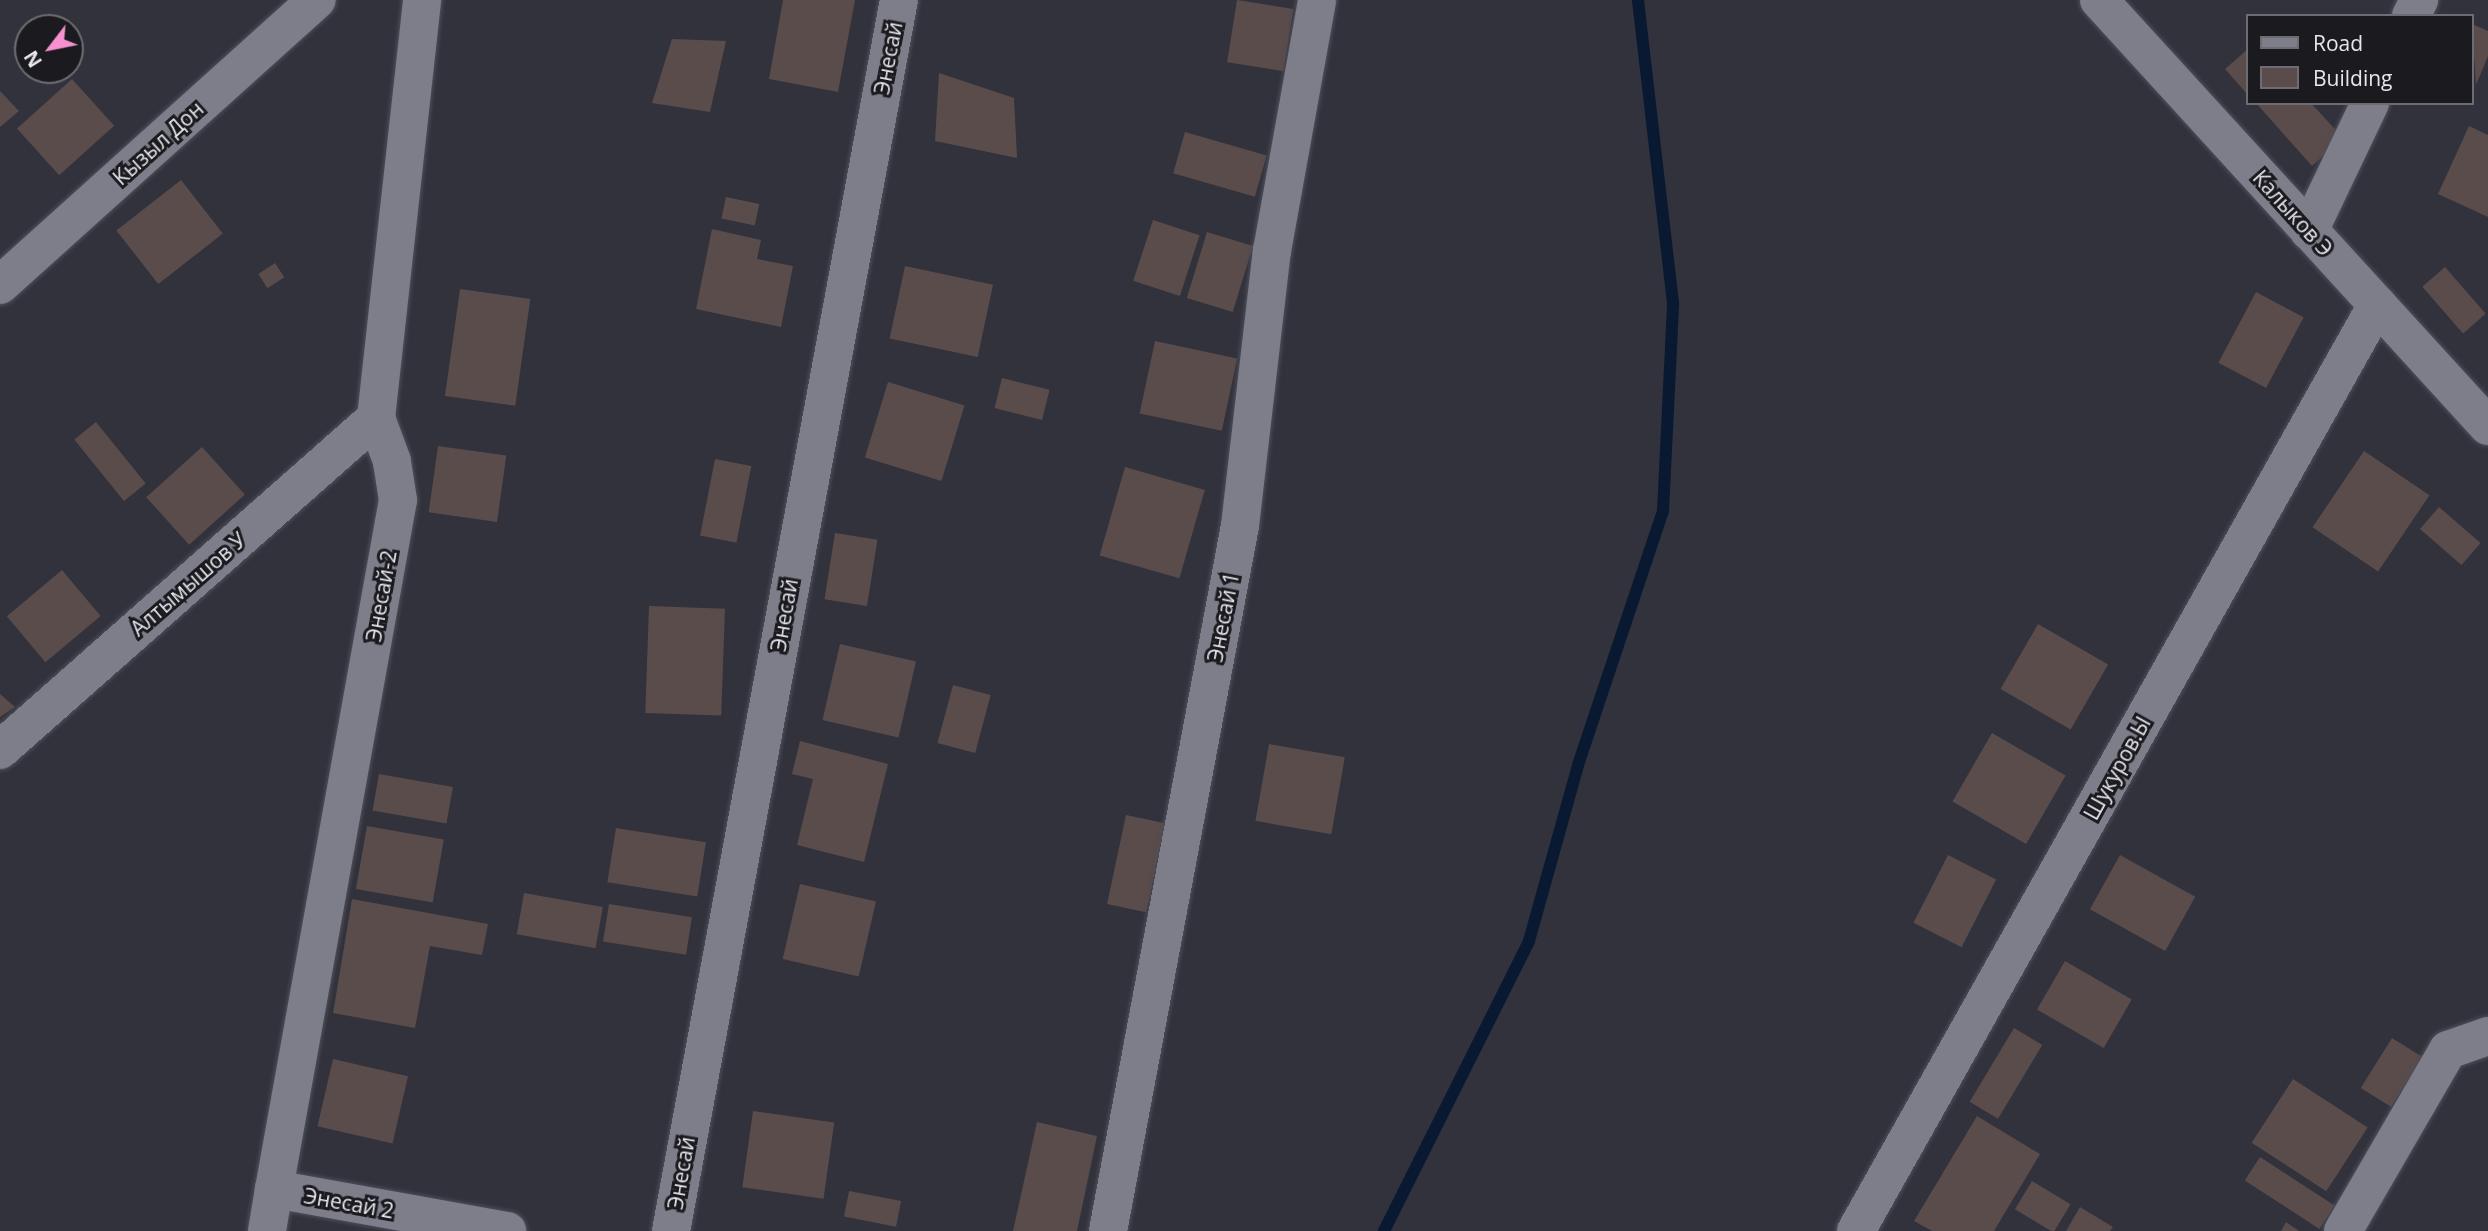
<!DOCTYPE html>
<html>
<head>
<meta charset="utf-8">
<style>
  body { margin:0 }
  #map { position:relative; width:2488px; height:1231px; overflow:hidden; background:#31323c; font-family:"Open Sans",sans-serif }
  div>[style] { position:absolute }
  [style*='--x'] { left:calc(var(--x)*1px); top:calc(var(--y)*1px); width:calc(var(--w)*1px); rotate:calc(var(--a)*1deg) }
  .stream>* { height:12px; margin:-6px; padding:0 6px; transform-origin:6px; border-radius:6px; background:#091931 }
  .building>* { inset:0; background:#5a4c4a; transform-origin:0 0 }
  .roads { filter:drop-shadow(0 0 2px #4e4f58) drop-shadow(0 0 2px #4e4f58) }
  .street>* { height:38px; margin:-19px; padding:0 19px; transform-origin:19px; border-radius:19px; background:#7d7e8a }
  span { translate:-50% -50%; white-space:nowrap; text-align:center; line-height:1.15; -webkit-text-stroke:6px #1a1a1f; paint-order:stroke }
  .street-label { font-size:21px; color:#e6e7ee }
  .legend { position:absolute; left:2246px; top:14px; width:228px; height:91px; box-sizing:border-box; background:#1a1a1f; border:2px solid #6c6c72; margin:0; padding:9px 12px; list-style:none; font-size:21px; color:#e6e7ee }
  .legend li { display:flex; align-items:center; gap:14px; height:35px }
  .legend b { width:35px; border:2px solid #6c6c72 }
  .north { position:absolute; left:14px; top:14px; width:70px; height:70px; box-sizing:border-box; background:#1a1a1f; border:2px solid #6c6c72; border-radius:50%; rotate:238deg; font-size:19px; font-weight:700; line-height:28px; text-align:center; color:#e6e7ee }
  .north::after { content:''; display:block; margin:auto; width:24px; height:32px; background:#f690cf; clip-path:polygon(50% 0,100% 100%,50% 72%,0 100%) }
</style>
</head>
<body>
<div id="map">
  <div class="stream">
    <i style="--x:1384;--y:1231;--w:324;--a:-63.4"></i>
    <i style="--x:1529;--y:941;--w:183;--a:-74.4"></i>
    <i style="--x:1578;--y:765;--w:268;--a:-71.5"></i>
    <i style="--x:1663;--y:511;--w:208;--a:-87.2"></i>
    <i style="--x:1673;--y:303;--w:305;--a:-96.6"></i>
  </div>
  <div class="building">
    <i style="clip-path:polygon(783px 0,855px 0,838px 92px,769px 79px)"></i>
    <i style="left:1237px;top:0;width:57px;height:63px;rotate:9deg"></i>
    <i style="clip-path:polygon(2472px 24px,2488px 31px,2488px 56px,2476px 85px)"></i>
    <i style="clip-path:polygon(672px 39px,726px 41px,710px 112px,652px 103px)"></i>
    <i style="clip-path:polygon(2248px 49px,2248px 95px,2225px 69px)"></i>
    <i style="clip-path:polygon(939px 73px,1014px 98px,1017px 158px,935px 141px)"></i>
    <i style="left:72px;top:79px;width:63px;height:74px;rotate:48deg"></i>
    <i style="clip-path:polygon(0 91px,19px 111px,0 127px)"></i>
    <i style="clip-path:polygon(2256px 103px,2311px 103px,2343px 138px,2312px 166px)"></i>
    <i style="clip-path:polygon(2469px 126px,2488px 135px,2488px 217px,2438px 194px)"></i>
    <i style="left:1185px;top:132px;width:85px;height:43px;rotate:16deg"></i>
    <i style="left:181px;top:180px;width:68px;height:82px;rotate:52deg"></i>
    <i style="left:726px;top:197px;width:34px;height:22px;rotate:12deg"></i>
    <i style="left:1153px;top:220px;width:49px;height:64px;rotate:18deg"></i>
    <i style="clip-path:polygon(712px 229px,761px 240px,757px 259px,793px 266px,781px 327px,696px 309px)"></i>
    <i style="left:1207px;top:232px;width:48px;height:69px;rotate:17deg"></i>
    <i style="left:275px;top:263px;width:17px;height:20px;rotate:57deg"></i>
    <i style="left:905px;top:266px;width:90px;height:74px;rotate:12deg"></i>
    <i style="left:2445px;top:267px;width:62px;height:30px;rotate:49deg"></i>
    <i style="left:460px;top:289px;width:71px;height:108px;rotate:8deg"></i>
    <i style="left:2256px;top:292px;width:54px;height:80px;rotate:28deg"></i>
    <i style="left:1155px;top:341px;width:84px;height:74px;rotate:12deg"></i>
    <i style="left:1002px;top:378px;width:49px;height:31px;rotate:14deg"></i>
    <i style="left:888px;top:382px;width:80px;height:79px;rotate:17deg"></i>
    <i style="left:96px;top:422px;width:79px;height:28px;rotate:51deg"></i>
    <i style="left:438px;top:446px;width:69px;height:67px;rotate:8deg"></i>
    <i style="left:202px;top:447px;width:64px;height:75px;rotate:48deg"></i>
    <i style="left:2364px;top:451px;width:79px;height:92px;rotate:34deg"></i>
    <i style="left:715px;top:459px;width:37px;height:78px;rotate:11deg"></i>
    <i style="left:1125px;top:467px;width:83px;height:92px;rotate:16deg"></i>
    <i style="left:2439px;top:507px;width:55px;height:29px;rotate:41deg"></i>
    <i style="left:835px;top:533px;width:43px;height:67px;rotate:9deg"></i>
    <i style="left:62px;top:570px;width:60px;height:72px;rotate:50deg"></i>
    <i style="left:649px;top:606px;width:76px;height:107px;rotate:2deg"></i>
    <i style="left:2038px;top:624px;width:81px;height:75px;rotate:30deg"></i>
    <i style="left:840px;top:644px;width:78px;height:78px;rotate:13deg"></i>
    <i style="left:953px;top:685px;width:39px;height:60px;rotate:15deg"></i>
    <i style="clip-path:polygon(0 694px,15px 707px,0 717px)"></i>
    <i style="left:1992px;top:733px;width:85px;height:79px;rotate:30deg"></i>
    <i style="clip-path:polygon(800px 741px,888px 764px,864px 862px,797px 845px,813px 779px,792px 774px)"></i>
    <i style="left:1269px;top:744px;width:77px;height:78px;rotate:10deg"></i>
    <i style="left:379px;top:774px;width:75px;height:37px;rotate:10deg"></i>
    <i style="left:1126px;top:815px;width:40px;height:91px;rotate:12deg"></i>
    <i style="left:367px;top:826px;width:78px;height:64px;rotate:10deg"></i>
    <i style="left:616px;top:828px;width:91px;height:55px;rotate:9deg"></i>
    <i style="left:1948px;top:855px;width:54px;height:76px;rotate:27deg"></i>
    <i style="left:2120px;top:855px;width:86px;height:62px;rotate:29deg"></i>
    <i style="left:800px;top:884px;width:78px;height:77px;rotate:13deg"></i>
    <i style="left:524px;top:893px;width:80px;height:42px;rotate:10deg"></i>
    <i style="clip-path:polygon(352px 899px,488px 924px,482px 955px,430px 946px,415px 1028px,333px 1013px)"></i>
    <i style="left:609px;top:904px;width:84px;height:38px;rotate:9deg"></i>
    <i style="left:2065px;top:961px;width:77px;height:56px;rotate:30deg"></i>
    <i style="left:2014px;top:1028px;width:33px;height:86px;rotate:31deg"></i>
    <i style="left:2392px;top:1038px;width:36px;height:59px;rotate:32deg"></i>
    <i style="left:333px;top:1059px;width:77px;height:69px;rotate:13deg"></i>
    <i style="left:2293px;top:1079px;width:89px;height:76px;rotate:33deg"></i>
    <i style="left:753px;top:1111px;width:82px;height:77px;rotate:8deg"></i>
    <i style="clip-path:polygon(1977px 1116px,2040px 1154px,1994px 1231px,1932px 1231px,1914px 1221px)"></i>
    <i style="clip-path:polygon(1037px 1122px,1097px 1136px,1077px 1231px,1013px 1231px)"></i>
    <i style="left:2260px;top:1157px;width:89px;height:28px;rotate:33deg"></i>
    <i style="left:2032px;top:1181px;width:45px;height:33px;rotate:31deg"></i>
    <i style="left:849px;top:1191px;width:53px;height:26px;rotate:11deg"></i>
    <i style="clip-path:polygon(2080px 1207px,2113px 1227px,2110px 1231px,2066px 1231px)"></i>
    <i style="clip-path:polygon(2286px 1222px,2299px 1231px,2281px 1231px)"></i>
  </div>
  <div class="roads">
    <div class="street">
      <i style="--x:2099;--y:0;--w:577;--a:47.6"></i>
      <i style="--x:2411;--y:16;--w:18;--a:-63"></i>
      <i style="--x:2309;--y:231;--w:142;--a:-64.5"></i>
      <i style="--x:0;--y:285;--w:426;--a:-42"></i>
      <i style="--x:0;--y:750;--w:502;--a:-41.44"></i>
      <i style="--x:274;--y:1189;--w:700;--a:-79.8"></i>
      <i style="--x:398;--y:500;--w:39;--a:-99"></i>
      <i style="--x:392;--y:461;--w:46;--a:-110.4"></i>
      <i style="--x:376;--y:418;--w:421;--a:-83.7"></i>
      <i style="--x:267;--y:1231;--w:43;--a:-80.5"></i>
      <i style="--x:274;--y:1189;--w:237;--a:10.2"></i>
      <i style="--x:671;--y:1231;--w:1252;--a:-79.51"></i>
      <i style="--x:1108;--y:1231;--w:717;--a:-79.4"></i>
      <i style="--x:1240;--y:526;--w:277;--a:-83.4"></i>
      <i style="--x:1272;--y:251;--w:255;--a:-79.8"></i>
      <i style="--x:1856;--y:1231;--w:1063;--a:-60.64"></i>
      <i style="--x:2343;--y:1231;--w:209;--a:-59.9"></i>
      <i style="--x:2448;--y:1050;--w:42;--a:-19.3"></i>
    </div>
  </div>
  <div class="street-label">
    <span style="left:888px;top:58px;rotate:-79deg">Энесай</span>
    <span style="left:158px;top:143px;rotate:-42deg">Кызыл Дон</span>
    <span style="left:2293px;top:213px;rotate:48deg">Калыков Э</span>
    <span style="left:188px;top:584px;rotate:-41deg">Алтымышов У</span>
    <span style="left:381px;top:596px;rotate:-80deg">Энесай-2</span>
    <span style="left:784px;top:615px;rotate:-80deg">Энесай</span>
    <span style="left:1223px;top:617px;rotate:-79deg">Энесай 1</span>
    <span style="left:2117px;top:768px;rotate:-61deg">Шукуров.Ы</span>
    <span style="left:681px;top:1173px;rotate:-80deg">Энесай</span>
    <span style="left:349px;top:1203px;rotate:10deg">Энесай 2</span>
  </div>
  <ul class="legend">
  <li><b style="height:9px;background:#7d7e8a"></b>Road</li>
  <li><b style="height:19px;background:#5a4c4a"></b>Building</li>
  </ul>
  <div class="north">N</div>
</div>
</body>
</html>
